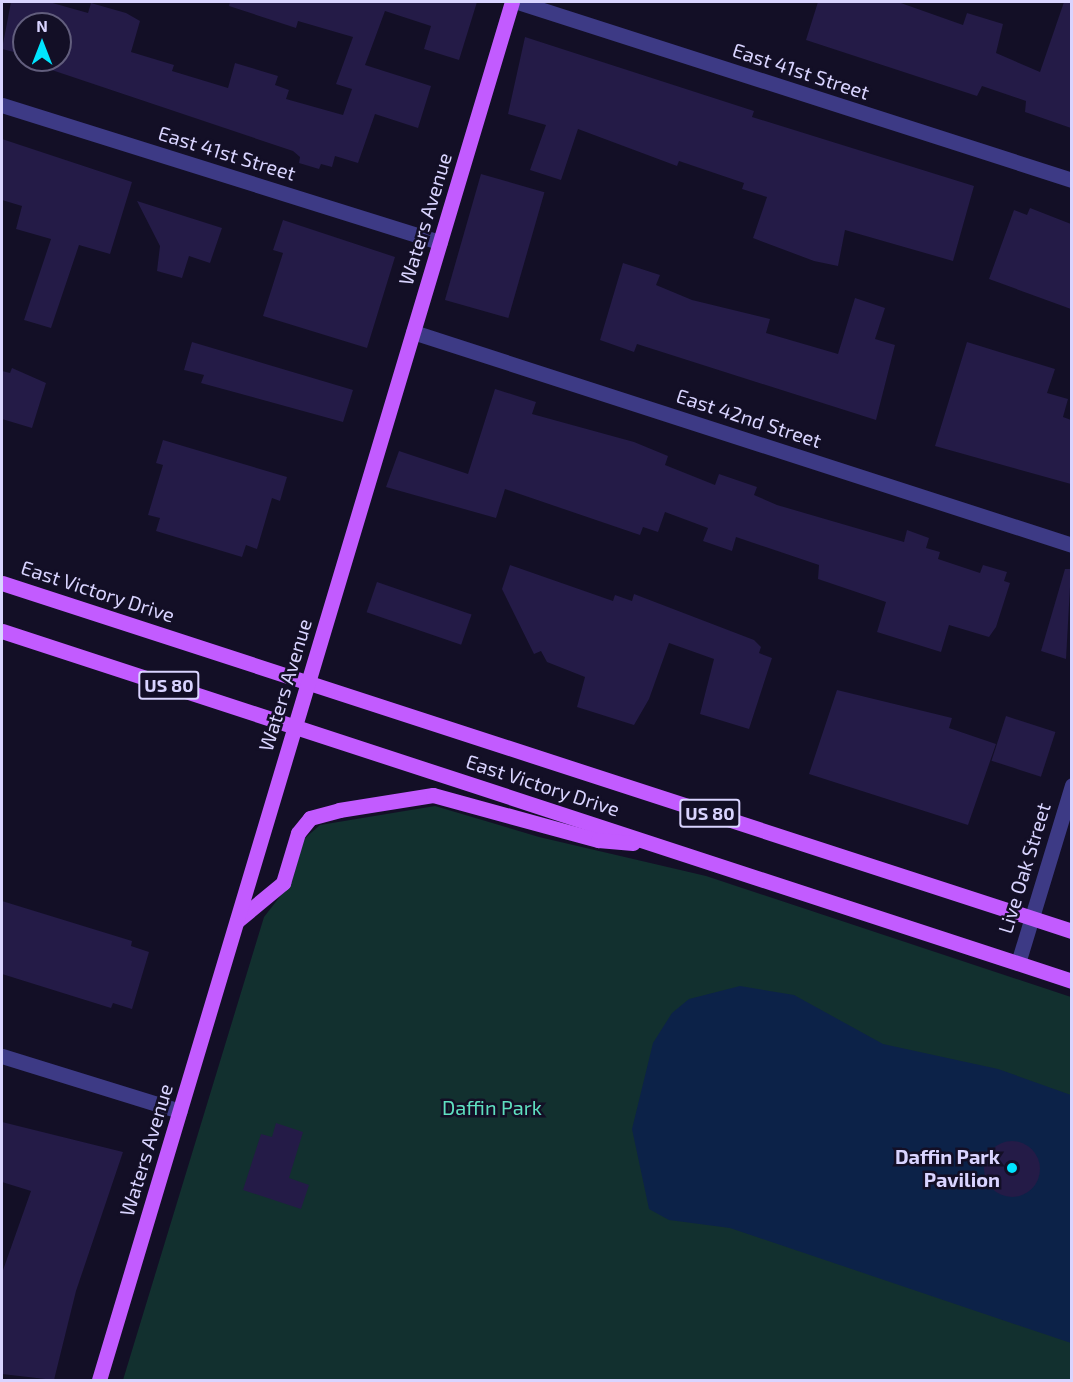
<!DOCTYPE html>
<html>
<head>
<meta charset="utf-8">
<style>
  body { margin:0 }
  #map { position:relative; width:1073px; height:1382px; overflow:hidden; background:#130f26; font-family:"Exo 2",sans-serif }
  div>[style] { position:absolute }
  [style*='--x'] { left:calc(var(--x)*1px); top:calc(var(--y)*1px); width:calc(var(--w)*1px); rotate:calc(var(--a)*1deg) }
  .green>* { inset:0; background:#12302f }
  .water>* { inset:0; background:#0c2248 }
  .building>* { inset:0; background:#241b47; transform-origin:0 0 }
  .round { border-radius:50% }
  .minor>* { height:15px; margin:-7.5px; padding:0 7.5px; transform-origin:7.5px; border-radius:7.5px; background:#3d3a85 }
  .major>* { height:15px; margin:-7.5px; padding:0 7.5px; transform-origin:7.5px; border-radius:7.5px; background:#c25bff }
  .dots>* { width:16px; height:16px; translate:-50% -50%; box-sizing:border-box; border:3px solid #130f26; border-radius:50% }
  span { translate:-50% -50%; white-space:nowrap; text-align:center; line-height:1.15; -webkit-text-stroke:5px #130f26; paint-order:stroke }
  .shield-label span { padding:2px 4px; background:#130f26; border:2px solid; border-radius:4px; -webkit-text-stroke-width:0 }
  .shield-label { font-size:18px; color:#d9d4ff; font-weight:700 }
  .street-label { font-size:20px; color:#d9d4ff }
  .park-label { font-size:20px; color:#5fe0c0 }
  .poi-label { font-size:20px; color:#d9d4ff; font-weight:700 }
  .right { translate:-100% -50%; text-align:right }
  .frame { position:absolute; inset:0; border:3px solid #d9d4ff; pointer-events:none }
  .north { position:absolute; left:12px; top:12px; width:60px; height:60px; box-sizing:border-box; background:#130f26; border:2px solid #625e7d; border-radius:50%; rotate:0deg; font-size:16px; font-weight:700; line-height:24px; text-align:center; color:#d9d4ff }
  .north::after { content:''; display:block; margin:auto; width:21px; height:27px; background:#00e5ff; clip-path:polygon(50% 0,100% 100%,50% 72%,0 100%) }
</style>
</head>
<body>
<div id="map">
  <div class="green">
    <i style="clip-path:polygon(435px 806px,539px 837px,706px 876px,1071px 997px,1071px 1380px,123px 1380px,264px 917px,292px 881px,304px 839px,320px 825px)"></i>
  </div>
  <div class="water">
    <i style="clip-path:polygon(740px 986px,794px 995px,883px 1044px,998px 1069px,1071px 1095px,1071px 1343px,730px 1228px,669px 1220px,649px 1209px,632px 1129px,653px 1043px,672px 1013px,689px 999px)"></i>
  </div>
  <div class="building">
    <i style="clip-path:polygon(evenodd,11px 2px,49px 2px,88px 13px,91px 3px,126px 13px,140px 21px,131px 52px,174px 65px,172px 71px,228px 88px,235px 63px,278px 76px,275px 85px,289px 90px,286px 99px,343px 115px,352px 89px,336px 84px,353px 37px,298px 21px,296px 28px,229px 6px,230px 2px,477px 2px,459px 60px,424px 49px,431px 26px,385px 11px,365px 65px,431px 86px,418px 128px,375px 114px,358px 163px,335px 156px,332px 167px,321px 164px,319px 169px,299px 163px,300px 157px,293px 151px,16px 58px,18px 53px,2px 49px,11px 2px,24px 24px,60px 24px,60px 60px,24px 60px,24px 24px)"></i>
    <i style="clip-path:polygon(818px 2px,898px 2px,963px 25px,967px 13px,1003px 24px,996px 53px,1040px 72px,1064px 2px,1071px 2px,1071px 128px,1025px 112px,1026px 101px,982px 86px,977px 96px,806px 40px)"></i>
    <i style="clip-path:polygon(525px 37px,754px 111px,752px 117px,974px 186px,953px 261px,845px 230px,838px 266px,814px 261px,753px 238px,767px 197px,742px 189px,744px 183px,679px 161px,677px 166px,578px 129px,561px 180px,530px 170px,546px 125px,508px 114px)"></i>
    <i style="clip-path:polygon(2px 139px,132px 182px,110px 254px,79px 245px,51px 328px,24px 320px,51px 239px,16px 229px,22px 206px,2px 200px)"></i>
    <i style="left:481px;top:174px;width:66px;height:131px;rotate:16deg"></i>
    <i style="clip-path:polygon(137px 201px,222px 228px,210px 263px,189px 256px,182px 278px,157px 271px,160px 246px)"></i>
    <i style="clip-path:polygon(1030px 208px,1071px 224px,1071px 309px,989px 279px,1014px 210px,1027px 215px)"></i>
    <i style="clip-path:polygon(283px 220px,395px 257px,367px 348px,263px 316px,283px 253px,273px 250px)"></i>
    <i style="clip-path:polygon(623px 263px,660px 275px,656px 285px,692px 300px,770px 319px,766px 333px,838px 354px,855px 298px,885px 308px,875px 339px,895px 345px,876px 420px,637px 344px,634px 352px,600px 340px)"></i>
    <i style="clip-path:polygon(192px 342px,353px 390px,343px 422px,201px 383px,204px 375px,184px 370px)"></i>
    <i style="clip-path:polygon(967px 342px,1055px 369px,1047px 393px,1068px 399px,1063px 417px,1071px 420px,1071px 484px,935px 446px)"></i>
    <i style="clip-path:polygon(12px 368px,46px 383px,32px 428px,2px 419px,2px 371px,10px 373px)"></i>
    <i style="clip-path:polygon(495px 389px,536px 402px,532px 414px,634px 442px,668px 456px,665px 465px,715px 485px,719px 474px,757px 487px,754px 495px,777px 505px,904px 542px,907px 530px,929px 538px,926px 548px,940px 552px,938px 559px,980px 573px,983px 565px,1007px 572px,1004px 581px,1010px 583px,996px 627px,989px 637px,949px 625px,941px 652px,877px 632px,886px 602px,818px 579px,819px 565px,736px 537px,732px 551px,703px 541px,708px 528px,665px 512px,658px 532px,643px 527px,640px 535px,505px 489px,496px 518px,386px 487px,399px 451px,468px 474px)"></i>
    <i style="clip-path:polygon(163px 440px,287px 477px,280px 501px,272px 498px,257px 549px,246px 545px,242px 557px,156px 531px,160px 518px,148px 515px,163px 465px,156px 463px)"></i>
    <i style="clip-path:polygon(510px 565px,613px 601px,615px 595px,632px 601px,634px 594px,754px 640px,761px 647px,759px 653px,772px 658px,749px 729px,700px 714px,714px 659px,669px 643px,649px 699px,634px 725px,577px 707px,585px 677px,547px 662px,541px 651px,534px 654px,502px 589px)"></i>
    <i style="clip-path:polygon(1065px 569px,1071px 569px,1066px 659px,1041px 651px)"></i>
    <i style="left:377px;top:582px;width:100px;height:32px;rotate:19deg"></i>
    <i style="clip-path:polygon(837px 690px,952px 718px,949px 728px,996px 744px,968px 825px,809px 774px)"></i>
    <i style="left:1006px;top:716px;width:52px;height:47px;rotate:18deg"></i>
    <i style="clip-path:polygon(2px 901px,132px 941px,131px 946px,149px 952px,132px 1009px,113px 1003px,111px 1008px,2px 974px)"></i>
    <i style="clip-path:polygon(2px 1122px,123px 1152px,76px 1291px,54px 1380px,2px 1374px,2px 1273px,31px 1191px,2px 1182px)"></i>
    <i style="clip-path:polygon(276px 1123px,303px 1132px,289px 1178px,309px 1185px,301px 1209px,243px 1190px,261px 1134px,272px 1137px)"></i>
    <i class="round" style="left:984px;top:1141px;width:56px;height:56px"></i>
  </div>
  <div class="minor">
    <i style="--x:518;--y:2;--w:582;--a:17.81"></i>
    <i style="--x:2;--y:105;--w:459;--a:17.4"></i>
    <i style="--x:413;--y:332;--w:693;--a:17.91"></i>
    <i style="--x:1018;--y:963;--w:186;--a:-73.1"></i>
    <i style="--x:2;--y:1056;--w:186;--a:17.2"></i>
  </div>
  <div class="major">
    <i style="--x:2;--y:583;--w:1125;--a:18.02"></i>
    <i style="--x:2;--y:631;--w:1126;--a:18.11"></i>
    <i style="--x:237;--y:921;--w:60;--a:-39.6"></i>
    <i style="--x:283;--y:883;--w:52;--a:-73.3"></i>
    <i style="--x:298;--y:833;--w:19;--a:-51"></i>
    <i style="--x:310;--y:818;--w:30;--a:-15"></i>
    <i style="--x:339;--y:810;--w:95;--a:-9.1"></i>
    <i style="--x:433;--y:795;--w:171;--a:15.3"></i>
    <i style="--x:598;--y:840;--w:35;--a:5"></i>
    <i style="--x:99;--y:1380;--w:1439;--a:-73.32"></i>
  </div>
  <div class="dots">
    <i style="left:1012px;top:1168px;background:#00e5ff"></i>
  </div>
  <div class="shield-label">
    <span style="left:169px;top:685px">US 80</span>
    <span style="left:710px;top:813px">US 80</span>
  </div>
  <div class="street-label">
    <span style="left:801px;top:71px;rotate:18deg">East 41st Street</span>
    <span style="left:227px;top:153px;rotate:17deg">East 41st Street</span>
    <span style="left:425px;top:219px;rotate:-73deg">Waters Avenue</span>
    <span style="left:749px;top:418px;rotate:18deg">East 42nd Street</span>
    <span style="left:98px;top:591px;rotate:18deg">East Victory Drive</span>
    <span style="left:285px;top:685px;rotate:-73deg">Waters Avenue</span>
    <span style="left:543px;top:785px;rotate:18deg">East Victory Drive</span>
    <span style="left:1024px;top:868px;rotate:-73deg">Live Oak Street</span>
    <span style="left:146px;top:1150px;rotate:-73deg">Waters Avenue</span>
  </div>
  <div class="park-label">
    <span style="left:492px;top:1107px">Daffin Park</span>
  </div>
  <div class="poi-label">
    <span class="right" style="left:1000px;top:1168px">Daffin Park<br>Pavilion</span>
  </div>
  <div class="frame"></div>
  <div class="north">N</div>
</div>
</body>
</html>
